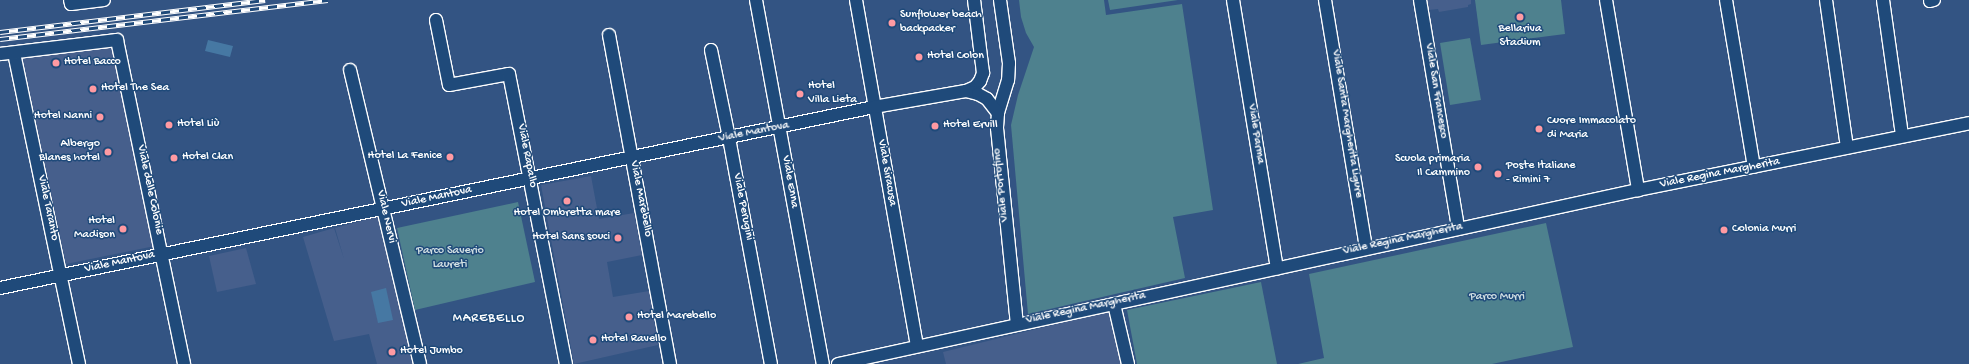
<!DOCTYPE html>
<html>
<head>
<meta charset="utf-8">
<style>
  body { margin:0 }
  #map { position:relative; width:1969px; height:364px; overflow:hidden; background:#335483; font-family:"Gochi Hand",sans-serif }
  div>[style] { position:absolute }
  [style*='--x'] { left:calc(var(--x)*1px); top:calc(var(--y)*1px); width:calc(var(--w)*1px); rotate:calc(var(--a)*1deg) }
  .built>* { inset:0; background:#465f8c }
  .green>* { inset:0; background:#4e818e }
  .water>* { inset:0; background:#4678a3 }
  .roads { filter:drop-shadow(1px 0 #fff) drop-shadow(-1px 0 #fff) drop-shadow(0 1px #fff) drop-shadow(0 -1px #fff) }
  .minor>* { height:12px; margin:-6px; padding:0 6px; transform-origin:6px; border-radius:6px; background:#1f4a7a }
  .rail>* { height:4.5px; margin-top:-2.25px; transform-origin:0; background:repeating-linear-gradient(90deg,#1f4a7a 0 9px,#fff 0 18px); box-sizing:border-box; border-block:1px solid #fff }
  .dots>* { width:11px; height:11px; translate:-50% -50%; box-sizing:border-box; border:2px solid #1f4a7a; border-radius:50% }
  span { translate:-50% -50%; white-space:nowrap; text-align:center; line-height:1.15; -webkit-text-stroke:3px #1f4a7a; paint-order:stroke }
  .poi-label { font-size:12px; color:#fff }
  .left { translate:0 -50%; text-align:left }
  .right { translate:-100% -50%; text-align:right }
  .street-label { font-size:12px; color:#fff }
  .park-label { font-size:12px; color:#d3e0e3 }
  .neighbourhood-label { font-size:13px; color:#fff; letter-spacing:1px }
</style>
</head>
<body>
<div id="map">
  <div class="built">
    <div style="clip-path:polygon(1427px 0,1471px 0,1471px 4px,1468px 5px,1468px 7px,1439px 12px,1438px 9px,1429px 10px)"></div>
    <div style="clip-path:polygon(111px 45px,155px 246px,66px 264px,22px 55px)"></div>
    <div style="clip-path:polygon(591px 176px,599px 219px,634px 213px,642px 255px,607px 262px,613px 297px,649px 291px,658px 345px,574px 364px,541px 185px)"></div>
    <div style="clip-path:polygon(379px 216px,391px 270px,357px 278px,391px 270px,413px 364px,377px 364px,369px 334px,334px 341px,303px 237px,334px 228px,344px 259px,335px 228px)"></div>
    <div style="clip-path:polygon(246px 248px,256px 284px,217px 292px,209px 256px)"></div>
    <div style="clip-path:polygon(1110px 311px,1122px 364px,946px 364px,943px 352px)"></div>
  </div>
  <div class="green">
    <div style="clip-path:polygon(1019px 0,1104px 0,1106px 15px,1182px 4px,1213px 210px,1173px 217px,1185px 278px,1028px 314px,1011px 125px,1018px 95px,1034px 47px,1026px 33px,1021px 17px)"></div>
    <div style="clip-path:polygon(1108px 0,1178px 0,1110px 10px)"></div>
    <div style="clip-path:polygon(1475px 0,1561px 0,1565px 34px,1481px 45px)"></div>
    <div style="clip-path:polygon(1470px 38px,1481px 100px,1450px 105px,1440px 43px)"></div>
    <div style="clip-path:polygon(518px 202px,535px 282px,415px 310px,397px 228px)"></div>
    <div style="clip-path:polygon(1546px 223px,1573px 347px,1492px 364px,1298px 364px,1324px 358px,1309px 274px)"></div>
    <div style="clip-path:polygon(1261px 282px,1277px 364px,1137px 364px,1127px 310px)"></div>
  </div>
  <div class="water">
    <div style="clip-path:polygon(208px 40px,233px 46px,230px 57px,205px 51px)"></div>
    <div style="clip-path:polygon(386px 288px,393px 320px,378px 323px,371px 292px)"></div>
  </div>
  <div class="roads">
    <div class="minor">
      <div style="--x:70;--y:0;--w:4;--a:76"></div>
      <div style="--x:71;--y:4;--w:33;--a:-7"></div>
      <div style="--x:756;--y:0;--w:370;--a:79.6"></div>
      <div style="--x:856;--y:0;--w:351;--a:80"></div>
      <div style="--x:1000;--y:0;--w:64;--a:81.9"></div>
      <div style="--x:1009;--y:63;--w:17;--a:93"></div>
      <div style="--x:1008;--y:80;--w:34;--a:107"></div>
      <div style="--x:998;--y:113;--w:15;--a:94"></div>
      <div style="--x:997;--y:128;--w:197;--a:84.2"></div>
      <div style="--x:1233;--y:0;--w:272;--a:80.7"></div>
      <div style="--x:1325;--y:0;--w:251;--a:80.6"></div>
      <div style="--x:1420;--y:0;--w:231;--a:80.5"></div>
      <div style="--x:1606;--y:0;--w:193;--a:80.4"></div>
      <div style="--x:1726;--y:0;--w:169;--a:80.5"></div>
      <div style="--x:1826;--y:0;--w:149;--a:81.9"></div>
      <div style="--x:1883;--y:0;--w:137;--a:82"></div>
      <div style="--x:1930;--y:1;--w:4;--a:-14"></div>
      <div style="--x:436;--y:20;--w:66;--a:78.7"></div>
      <div style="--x:449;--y:85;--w:61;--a:-10.4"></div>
      <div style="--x:509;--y:74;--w:296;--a:78.9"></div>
      <div style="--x:609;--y:35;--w:335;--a:79.5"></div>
      <div style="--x:711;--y:50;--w:90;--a:78.4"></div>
      <div style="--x:729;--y:138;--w:230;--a:79.5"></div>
      <div style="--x:14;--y:53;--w:318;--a:78.2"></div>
      <div style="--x:0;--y:54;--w:118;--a:-6.8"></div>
      <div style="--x:117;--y:40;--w:331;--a:78.3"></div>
      <div style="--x:350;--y:70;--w:302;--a:76.6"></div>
      <div style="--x:966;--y:91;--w:10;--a:-24"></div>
      <div style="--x:975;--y:87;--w:8;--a:-50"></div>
      <div style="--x:980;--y:81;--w:9;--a:-69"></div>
      <div style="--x:983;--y:73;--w:74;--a:-97"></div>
      <div style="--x:0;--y:288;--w:893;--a:-11.7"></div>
      <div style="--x:874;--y:107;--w:93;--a:-9.9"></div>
      <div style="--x:966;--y:91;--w:12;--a:14"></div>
      <div style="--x:978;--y:94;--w:10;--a:29"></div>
      <div style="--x:987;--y:99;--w:18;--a:52"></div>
      <div style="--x:1114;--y:304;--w:62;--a:76.9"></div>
      <div style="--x:838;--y:364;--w:819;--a:-12.27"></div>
      <div style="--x:1638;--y:190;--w:338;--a:-11.4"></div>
    </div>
  </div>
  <div class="rail">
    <div style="--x:0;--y:32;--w:267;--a:-6.9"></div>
    <div style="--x:0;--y:39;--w:330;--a:-6.8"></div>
  </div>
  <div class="dots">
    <div style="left:1520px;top:17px;background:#ff9aa2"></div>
    <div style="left:892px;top:23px;background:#ff9aa2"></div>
    <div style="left:919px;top:57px;background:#ff9aa2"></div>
    <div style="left:56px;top:63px;background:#ff9aa2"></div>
    <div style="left:93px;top:89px;background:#ff9aa2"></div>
    <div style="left:800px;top:94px;background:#ff9aa2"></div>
    <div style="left:100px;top:117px;background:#ff9aa2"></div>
    <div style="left:169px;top:125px;background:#ff9aa2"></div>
    <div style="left:935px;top:126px;background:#ff9aa2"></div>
    <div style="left:1539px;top:129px;background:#ff9aa2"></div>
    <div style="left:108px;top:152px;background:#ff9aa2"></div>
    <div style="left:450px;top:157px;background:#ff9aa2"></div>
    <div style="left:174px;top:158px;background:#ff9aa2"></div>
    <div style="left:1478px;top:167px;background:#ff9aa2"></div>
    <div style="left:1498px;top:174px;background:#ff9aa2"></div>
    <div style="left:567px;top:201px;background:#ff9aa2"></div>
    <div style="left:123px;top:229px;background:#ff9aa2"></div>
    <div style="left:1724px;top:230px;background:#ff9aa2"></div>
    <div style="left:618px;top:238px;background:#ff9aa2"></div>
    <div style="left:629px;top:317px;background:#ff9aa2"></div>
    <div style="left:593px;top:340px;background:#ff9aa2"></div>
    <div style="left:392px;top:352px;background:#ff9aa2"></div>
  </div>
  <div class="poi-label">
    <span class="left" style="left:900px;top:23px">Sunflower beach<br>backpacker</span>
    <span style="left:1520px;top:37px">Bellariva<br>Stadium</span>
    <span class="left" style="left:927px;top:57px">Hotel Colon</span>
    <span class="left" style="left:64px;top:63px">Hotel Bacco</span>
    <span class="left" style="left:808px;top:94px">Hotel<br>Villa Lieta</span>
    <span class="left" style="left:101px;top:89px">Hotel The Sea</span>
    <span class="right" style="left:92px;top:117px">Hotel Nanni</span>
    <span class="left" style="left:1547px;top:129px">Cuore Immacolato<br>di Maria</span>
    <span class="left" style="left:177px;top:125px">Hotel Liù</span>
    <span class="left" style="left:943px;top:126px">Hotel Ervill</span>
    <span class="right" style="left:100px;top:152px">Albergo<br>Blanes hotel</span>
    <span class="right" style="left:442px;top:157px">Hotel La Fenice</span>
    <span class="left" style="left:182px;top:158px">Hotel Clan</span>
    <span class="right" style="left:1470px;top:167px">Scuola primaria<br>Il Cammino</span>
    <span class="left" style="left:1506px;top:174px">Poste Italiane<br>- Rimini 7</span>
    <span style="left:567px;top:214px">Hotel Ombretta mare</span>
    <span class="right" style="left:115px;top:229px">Hotel<br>Madison</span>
    <span class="left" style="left:1732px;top:230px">Colonia Murri</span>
    <span class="right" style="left:610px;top:238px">Hotel Sans souci</span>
    <span class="left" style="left:637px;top:317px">Hotel Marebello</span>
    <span class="left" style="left:601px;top:340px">Hotel Ravello</span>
    <span class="left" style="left:400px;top:352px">Hotel Jumbo</span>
  </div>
  <div class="street-label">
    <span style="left:1435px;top:91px;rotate:81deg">Viale San Francesco</span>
    <span style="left:1346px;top:124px;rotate:81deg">Viale Santa Margherita Ligure</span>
    <span style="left:754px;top:133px;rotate:-11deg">Viale Mantova</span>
    <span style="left:1255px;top:134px;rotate:81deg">Viale Parma</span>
    <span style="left:526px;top:156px;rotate:79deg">Viale Rapallo</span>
    <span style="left:886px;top:173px;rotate:80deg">Viale Siracusa</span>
    <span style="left:1720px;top:174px;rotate:-11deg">Viale Regina Margherita</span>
    <span style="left:789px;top:182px;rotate:80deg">Viale Enna</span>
    <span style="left:1002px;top:185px;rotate:-96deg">Viale Portofino</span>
    <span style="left:149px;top:190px;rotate:78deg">Viale delle Colonie</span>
    <span style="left:437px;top:198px;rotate:-12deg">Viale Mantova</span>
    <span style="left:640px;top:199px;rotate:79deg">Viale Marebello</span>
    <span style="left:742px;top:207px;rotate:79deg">Viale Perugini</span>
    <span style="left:47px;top:208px;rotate:78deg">Viale Taranto</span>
    <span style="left:385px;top:217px;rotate:77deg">Viale Nervi</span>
    <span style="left:1403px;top:240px;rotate:-12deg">Viale Regina Margherita</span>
    <span style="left:120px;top:263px;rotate:-12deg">Viale Mantova</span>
    <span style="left:1086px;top:309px;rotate:-12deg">Viale Regina Margherita</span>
  </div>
  <div class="park-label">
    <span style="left:450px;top:259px">Parco Saverio<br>Laureti</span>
    <span style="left:1497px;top:298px">Parco Murri</span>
  </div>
  <div class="neighbourhood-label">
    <span style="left:489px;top:319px">MAREBELLO</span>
  </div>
</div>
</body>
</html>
